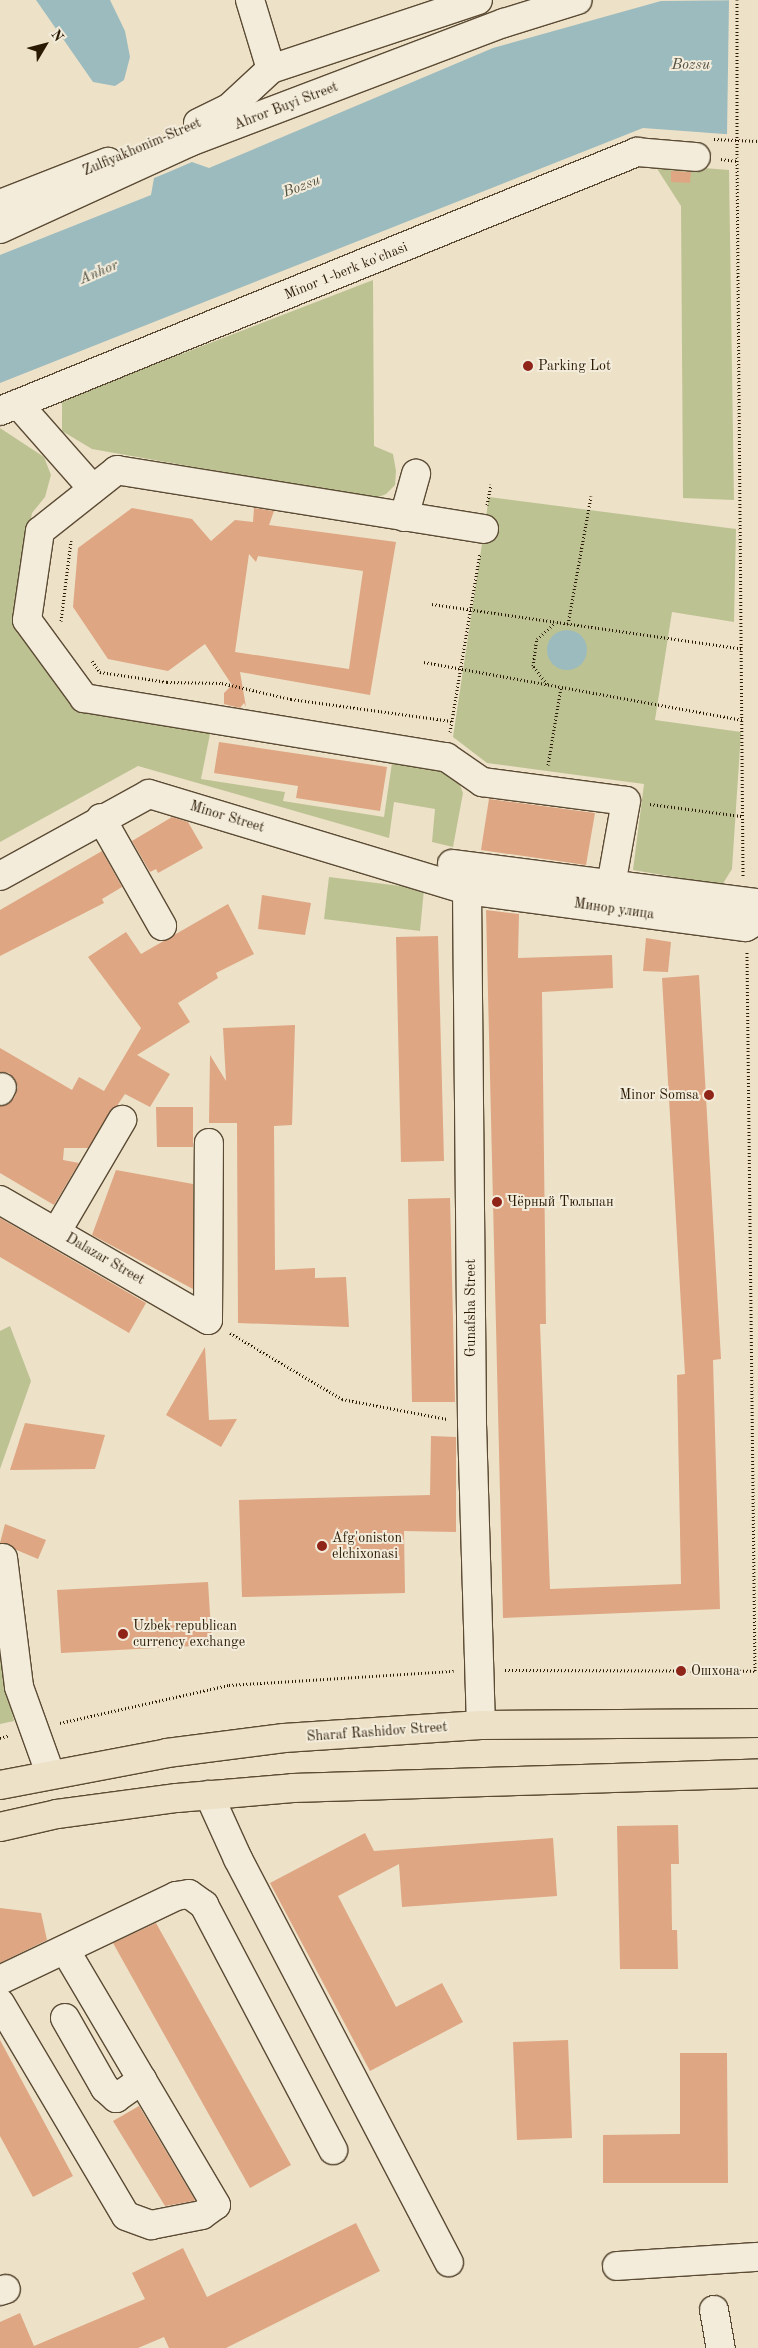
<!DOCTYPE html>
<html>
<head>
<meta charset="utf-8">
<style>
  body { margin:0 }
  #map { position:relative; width:758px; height:2348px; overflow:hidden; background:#ede1c8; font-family:"Old Standard TT",serif }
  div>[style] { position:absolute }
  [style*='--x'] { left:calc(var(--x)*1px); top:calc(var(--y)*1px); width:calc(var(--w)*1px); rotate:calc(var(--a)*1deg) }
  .green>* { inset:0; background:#bdc293 }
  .water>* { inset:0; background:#9cbbbe }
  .round { border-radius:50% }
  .pier>* { inset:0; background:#ede1c8 }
  .building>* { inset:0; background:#dea682 }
  .path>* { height:3px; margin-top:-1.5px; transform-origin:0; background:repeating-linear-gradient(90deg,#2a1903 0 1px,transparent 0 3.5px) }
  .roads { filter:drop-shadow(1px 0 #5b4b34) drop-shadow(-1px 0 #5b4b34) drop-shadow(0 1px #5b4b34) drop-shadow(0 -1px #5b4b34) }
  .minor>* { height:28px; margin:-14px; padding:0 14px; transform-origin:14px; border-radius:14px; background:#f3ecdb }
  .major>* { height:28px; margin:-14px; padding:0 14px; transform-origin:14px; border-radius:14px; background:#ede1c8 }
  .path-bridge>* { height:3px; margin-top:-1.5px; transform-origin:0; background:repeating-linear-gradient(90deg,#2a1903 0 1px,transparent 0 3.5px) }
  .dots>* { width:14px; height:14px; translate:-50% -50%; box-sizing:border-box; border:2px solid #f3ecdb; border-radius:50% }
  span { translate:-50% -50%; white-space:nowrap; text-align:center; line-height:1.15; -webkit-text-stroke:4px #f3ecdb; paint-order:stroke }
  .street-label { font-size:14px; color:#2a1903 }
  .poi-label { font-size:14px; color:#2a1903 }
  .left { translate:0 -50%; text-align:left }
  .right { translate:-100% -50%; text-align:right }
  .water-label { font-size:15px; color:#525244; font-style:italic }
  .north { position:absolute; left:20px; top:20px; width:50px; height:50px; -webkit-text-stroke:4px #f3ecdb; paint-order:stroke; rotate:53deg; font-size:14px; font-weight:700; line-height:20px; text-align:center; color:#2a1903 }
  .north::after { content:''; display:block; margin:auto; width:18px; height:22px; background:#2a1903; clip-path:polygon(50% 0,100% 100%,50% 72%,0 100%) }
</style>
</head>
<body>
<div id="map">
  <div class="green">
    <div style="clip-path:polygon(654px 164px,729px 170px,734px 500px,683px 498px,681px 206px)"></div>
    <div style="clip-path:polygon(373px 280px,374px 446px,393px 454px,396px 471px,395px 485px,386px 494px,374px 499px,92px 449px,62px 431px,62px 400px)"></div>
    <div style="clip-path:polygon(0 428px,44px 457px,51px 475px,45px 497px,32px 513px,13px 619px,80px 708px,211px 729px,201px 779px,285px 792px,283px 801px,384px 817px,393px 756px,438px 763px,458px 780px,463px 793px,453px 847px,432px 842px,435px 809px,394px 802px,389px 838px,138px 766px,0 842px)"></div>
    <div style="clip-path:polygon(489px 497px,736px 529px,734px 622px,672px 612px,655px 720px,741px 732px,732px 869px,722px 885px,633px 870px,644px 784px,487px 763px,453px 737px)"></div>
    <div style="clip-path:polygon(329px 877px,424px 889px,420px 931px,324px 919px)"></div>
    <div style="clip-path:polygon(10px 1326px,31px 1381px,0 1469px,0 1331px)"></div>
    <div style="clip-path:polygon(0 1657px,14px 1721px,0 1724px)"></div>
  </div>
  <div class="water">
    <div style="clip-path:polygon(36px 0,110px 0,125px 31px,130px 57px,124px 80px,115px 86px,93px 82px)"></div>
    <div style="clip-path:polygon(758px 0,738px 135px,643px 128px,0 383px,0 255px,151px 195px,154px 178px,164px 174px,192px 162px,209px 168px,493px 48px,661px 1px)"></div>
    <div class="round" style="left:547px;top:630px;width:40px;height:40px"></div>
  </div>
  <div class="pier">
    <div style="clip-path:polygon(729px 0,758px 0,758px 138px,727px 136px)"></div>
  </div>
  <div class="building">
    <div style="clip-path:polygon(671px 171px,691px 172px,690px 183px,671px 182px)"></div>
    <div style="clip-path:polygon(evenodd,132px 508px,192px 519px,211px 541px,235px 520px,253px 522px,254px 508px,274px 511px,269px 525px,396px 542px,370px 695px,240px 672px,246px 707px,244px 703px,240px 708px,224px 704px,224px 693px,232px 685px,205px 644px,168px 671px,108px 659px,73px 607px,78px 548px,132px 508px,249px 554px,256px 562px,258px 556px,363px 571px,349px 669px,235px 652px,249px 554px)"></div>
    <div style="clip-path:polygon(219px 742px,387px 767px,380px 811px,296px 798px,298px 786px,214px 773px)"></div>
    <div style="clip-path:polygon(489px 799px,595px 813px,586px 865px,481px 850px)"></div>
    <div style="clip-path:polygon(172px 817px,188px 822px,203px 848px,158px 873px,156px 869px,150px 872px,132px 841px)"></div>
    <div style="clip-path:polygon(102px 851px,122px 887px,102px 899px,104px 903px,0 956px,0 910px)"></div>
    <div style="clip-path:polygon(262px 895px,311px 903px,305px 935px,258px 929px)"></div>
    <div style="clip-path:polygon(228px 904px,254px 954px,216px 973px,218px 978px,178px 1003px,190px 1022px,137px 1055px,170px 1074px,150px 1107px,125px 1094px,88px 1148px,64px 1148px,63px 1160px,79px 1163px,54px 1205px,0 1173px,0 1106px,14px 1098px,18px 1087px,9px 1073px,0 1072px,0 1048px,72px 1090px,79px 1077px,104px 1091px,141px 1028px,88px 957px,126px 932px,141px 954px)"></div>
    <div style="clip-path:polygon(486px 910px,519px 914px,518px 958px,612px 955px,613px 988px,542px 992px,546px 1324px,540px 1324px,550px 1589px,681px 1584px,677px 1375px,685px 1374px,662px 978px,699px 975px,721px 1359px,713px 1360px,720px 1609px,503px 1618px)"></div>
    <div style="clip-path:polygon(438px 936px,444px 1161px,401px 1162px,396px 937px)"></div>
    <div style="clip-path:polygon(646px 938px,671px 942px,668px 972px,643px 971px)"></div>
    <div style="clip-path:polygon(295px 1025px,292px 1125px,274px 1126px,275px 1270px,315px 1268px,315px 1278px,346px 1277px,349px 1327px,238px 1323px,237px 1123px,209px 1123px,210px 1055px,226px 1081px,223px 1028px)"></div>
    <div style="clip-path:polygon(156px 1107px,193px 1107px,193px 1147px,157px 1147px)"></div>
    <div style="clip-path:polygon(116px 1170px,193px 1184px,193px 1289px,92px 1235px)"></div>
    <div style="clip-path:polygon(450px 1198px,455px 1402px,412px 1402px,408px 1199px)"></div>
    <div style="clip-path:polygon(0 1218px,146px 1303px,129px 1333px,0 1257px)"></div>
    <div style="clip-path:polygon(205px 1347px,209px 1420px,237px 1419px,221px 1447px,166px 1415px)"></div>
    <div style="clip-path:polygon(25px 1423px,105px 1435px,95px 1469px,10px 1470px)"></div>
    <div style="clip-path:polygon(431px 1436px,456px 1437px,456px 1532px,404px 1531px,405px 1593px,242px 1597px,239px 1500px,430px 1495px)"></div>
    <div style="clip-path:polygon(5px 1524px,46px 1540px,38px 1559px,0 1543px)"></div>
    <div style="clip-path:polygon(208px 1582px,212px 1645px,61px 1653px,57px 1590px)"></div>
    <div style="clip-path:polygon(678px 1825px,679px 1864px,671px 1864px,672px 1930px,677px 1930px,678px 1969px,620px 1969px,617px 1826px)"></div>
    <div style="clip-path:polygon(365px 1833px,374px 1851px,553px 1838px,557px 1896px,402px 1907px,399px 1864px,338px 1896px,396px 2007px,442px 1983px,463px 2022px,370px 2071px,270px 1883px)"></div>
    <div style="clip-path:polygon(0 1908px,41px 1913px,47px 1940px,0 1963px)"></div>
    <div style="clip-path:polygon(156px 1923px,291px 2165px,250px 2188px,113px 1943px)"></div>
    <div style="clip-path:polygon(0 2040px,73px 2176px,33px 2197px,0 2136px)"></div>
    <div style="clip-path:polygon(568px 2040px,572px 2138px,517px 2140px,513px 2042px)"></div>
    <div style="clip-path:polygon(680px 2053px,727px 2053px,728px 2183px,603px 2183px,603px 2135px,680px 2134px)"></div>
    <div style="clip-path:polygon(139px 2106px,195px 2200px,194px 2201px,165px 2206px,113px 2121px)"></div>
    <div style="clip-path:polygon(356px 2223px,380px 2271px,226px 2348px,169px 2348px,164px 2337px,138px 2348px,0 2348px,0 2322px,20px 2313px,34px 2346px,145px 2299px,132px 2273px,183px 2248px,207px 2297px)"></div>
  </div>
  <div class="path">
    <div style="--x:714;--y:139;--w:44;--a:2.6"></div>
    <div style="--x:737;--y:157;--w:719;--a:89.52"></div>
    <div style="--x:721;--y:159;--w:16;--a:7"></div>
    <div style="--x:487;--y:505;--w:21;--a:-79"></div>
    <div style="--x:432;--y:604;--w:314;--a:8.2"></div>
    <div style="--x:61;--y:621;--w:81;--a:-82.9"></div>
    <div style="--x:568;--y:624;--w:130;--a:-79.8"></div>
    <div style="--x:92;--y:661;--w:14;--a:54"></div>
    <div style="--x:100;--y:672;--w:14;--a:8"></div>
    <div style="--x:114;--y:674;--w:54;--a:8.6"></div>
    <div style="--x:167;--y:682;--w:55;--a:1"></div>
    <div style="--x:222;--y:683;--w:71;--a:13.1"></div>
    <div style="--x:291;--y:699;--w:162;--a:7.8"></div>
    <div style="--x:424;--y:662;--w:324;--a:10.3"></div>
    <div style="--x:547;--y:684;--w:23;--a:-128"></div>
    <div style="--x:533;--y:666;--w:27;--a:-82"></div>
    <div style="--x:537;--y:639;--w:25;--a:-42"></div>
    <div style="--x:450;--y:732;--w:181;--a:-80.5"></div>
    <div style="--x:548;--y:765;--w:79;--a:-80.5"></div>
    <div style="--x:650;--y:804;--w:92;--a:7.5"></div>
    <div style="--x:230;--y:1333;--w:130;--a:30.5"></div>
    <div style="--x:342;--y:1399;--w:107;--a:10.8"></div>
    <div style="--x:505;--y:1670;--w:250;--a:0.2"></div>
    <div style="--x:755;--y:1671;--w:719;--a:-90.64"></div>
    <div style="--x:60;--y:1723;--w:173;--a:-12.7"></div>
    <div style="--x:229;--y:1685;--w:225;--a:-3.6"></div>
    <div style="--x:0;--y:1738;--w:10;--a:-17"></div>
  </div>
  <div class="roads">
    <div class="minor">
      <div style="--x:250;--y:0;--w:72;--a:73.1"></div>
      <div style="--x:198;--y:123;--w:34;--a:-26"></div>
      <div style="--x:229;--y:108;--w:57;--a:-42.9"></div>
      <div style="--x:271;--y:69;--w:218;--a:-18.4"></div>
      <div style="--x:0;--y:204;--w:116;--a:-21.3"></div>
      <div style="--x:0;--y:229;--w:209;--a:-24.6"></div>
      <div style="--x:190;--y:142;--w:336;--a:-20.8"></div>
      <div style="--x:504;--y:23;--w:77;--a:-17.3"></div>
      <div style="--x:18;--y:404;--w:113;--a:48.6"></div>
      <div style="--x:0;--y:411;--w:688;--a:-22.13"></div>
      <div style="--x:637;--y:152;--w:59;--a:4.8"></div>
      <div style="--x:404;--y:517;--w:45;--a:-74.4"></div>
      <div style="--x:484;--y:529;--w:372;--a:-170.9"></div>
      <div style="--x:117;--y:470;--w:98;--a:141.6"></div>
      <div style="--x:40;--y:531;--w:90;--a:98.3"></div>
      <div style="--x:27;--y:620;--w:97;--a:53.8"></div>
      <div style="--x:84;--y:698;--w:367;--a:9.3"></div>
      <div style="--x:446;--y:757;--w:44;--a:34.8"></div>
      <div style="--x:482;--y:782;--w:145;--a:7.5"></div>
      <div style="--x:626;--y:801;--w:85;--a:100.1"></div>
      <div style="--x:101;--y:818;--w:124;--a:60.5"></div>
      <div style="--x:452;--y:864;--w:308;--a:7.3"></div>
      <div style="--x:0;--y:876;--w:170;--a:-28.8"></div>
      <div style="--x:149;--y:794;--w:332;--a:16.8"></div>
      <div style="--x:467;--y:890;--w:281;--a:7.6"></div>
      <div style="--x:746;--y:927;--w:14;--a:-30"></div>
      <div style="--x:467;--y:890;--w:534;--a:89.46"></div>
      <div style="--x:472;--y:1424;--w:301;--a:88.3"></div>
      <div style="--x:0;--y:1091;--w:4;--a:-63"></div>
      <div style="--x:0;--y:1200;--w:240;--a:30"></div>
      <div style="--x:57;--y:1231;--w:129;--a:-59.6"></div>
      <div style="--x:208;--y:1320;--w:177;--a:-89.7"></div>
      <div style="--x:3;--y:1558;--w:130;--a:82.9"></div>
      <div style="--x:19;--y:1687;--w:91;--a:70.2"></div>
      <div style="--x:209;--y:1795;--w:70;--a:65.6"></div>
      <div style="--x:238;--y:1859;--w:455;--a:62.4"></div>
      <div style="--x:0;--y:1980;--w:195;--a:-25.5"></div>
      <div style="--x:176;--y:1896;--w:13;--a:-9"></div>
      <div style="--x:189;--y:1894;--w:19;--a:36"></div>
      <div style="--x:204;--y:1905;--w:277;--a:62.2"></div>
      <div style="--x:0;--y:2003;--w:247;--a:59.4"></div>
      <div style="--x:126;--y:2216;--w:27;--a:20"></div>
      <div style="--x:151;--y:2225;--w:52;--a:-11.1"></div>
      <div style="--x:202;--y:2215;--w:17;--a:-36"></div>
      <div style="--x:216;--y:2205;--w:296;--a:-120.6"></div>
      <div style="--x:65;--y:2018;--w:81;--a:60.3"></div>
      <div style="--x:105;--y:2088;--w:15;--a:42"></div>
      <div style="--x:116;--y:2098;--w:32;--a:-35"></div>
      <div style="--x:617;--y:2266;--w:141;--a:-3.7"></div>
      <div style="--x:0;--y:2291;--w:6;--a:-18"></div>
      <div style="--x:714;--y:2310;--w:39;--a:80"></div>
    </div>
    <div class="major">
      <div style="--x:0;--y:1785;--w:170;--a:-10.8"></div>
      <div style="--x:167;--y:1753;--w:118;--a:-7.3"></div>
      <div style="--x:284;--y:1738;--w:197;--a:-3.8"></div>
      <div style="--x:481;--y:1725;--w:277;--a:-0.4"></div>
      <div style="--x:0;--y:1827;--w:58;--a:-12.8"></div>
      <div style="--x:57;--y:1814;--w:121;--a:-7.6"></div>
      <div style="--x:177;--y:1798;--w:116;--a:-4.9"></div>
      <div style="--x:293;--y:1788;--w:465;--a:-1.8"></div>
    </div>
  </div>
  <div class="path-bridge">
    <div style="--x:737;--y:0;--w:157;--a:90"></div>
  </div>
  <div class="dots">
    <div style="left:528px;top:366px;background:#8f2418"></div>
    <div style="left:709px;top:1095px;background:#8f2418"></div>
    <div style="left:497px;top:1202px;background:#8f2418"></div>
    <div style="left:322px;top:1546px;background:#8f2418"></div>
    <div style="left:123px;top:1634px;background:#8f2418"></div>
    <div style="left:681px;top:1671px;background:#8f2418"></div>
  </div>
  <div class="street-label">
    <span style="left:286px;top:106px;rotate:-21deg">Ahror Buyi Street</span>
    <span style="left:142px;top:147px;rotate:-23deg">Zulfiyakhonim Street</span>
    <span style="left:346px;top:271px;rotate:-22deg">Minor 1-berk ko'chasi</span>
    <span style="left:227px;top:817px;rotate:17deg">Minor Street</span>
    <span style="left:614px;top:909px;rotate:8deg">Минор улица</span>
    <span style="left:105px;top:1259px;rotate:30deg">Dalazar Street</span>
    <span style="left:471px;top:1308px;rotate:-90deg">Gunafsha Street</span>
    <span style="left:377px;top:1732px;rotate:-4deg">Sharaf Rashidov Street</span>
  </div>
  <div class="poi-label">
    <span class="left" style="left:538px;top:366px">Parking Lot</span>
    <span class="right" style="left:699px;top:1095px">Minor Somsa</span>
    <span class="left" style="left:507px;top:1202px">Чёрный Тюльпан</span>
    <span class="left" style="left:332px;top:1546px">Afg'oniston<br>elchixonasi</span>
    <span class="left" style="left:133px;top:1634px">Uzbek republican<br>currency exchange</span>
    <span class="left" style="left:691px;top:1671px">Ошхона</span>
  </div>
  <div class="water-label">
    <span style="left:691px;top:66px">Bozsu</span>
    <span style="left:302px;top:187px;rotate:-21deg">Bozsu</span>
    <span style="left:99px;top:273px;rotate:-23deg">Anhor</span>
  </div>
  <div class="north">N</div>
</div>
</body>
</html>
